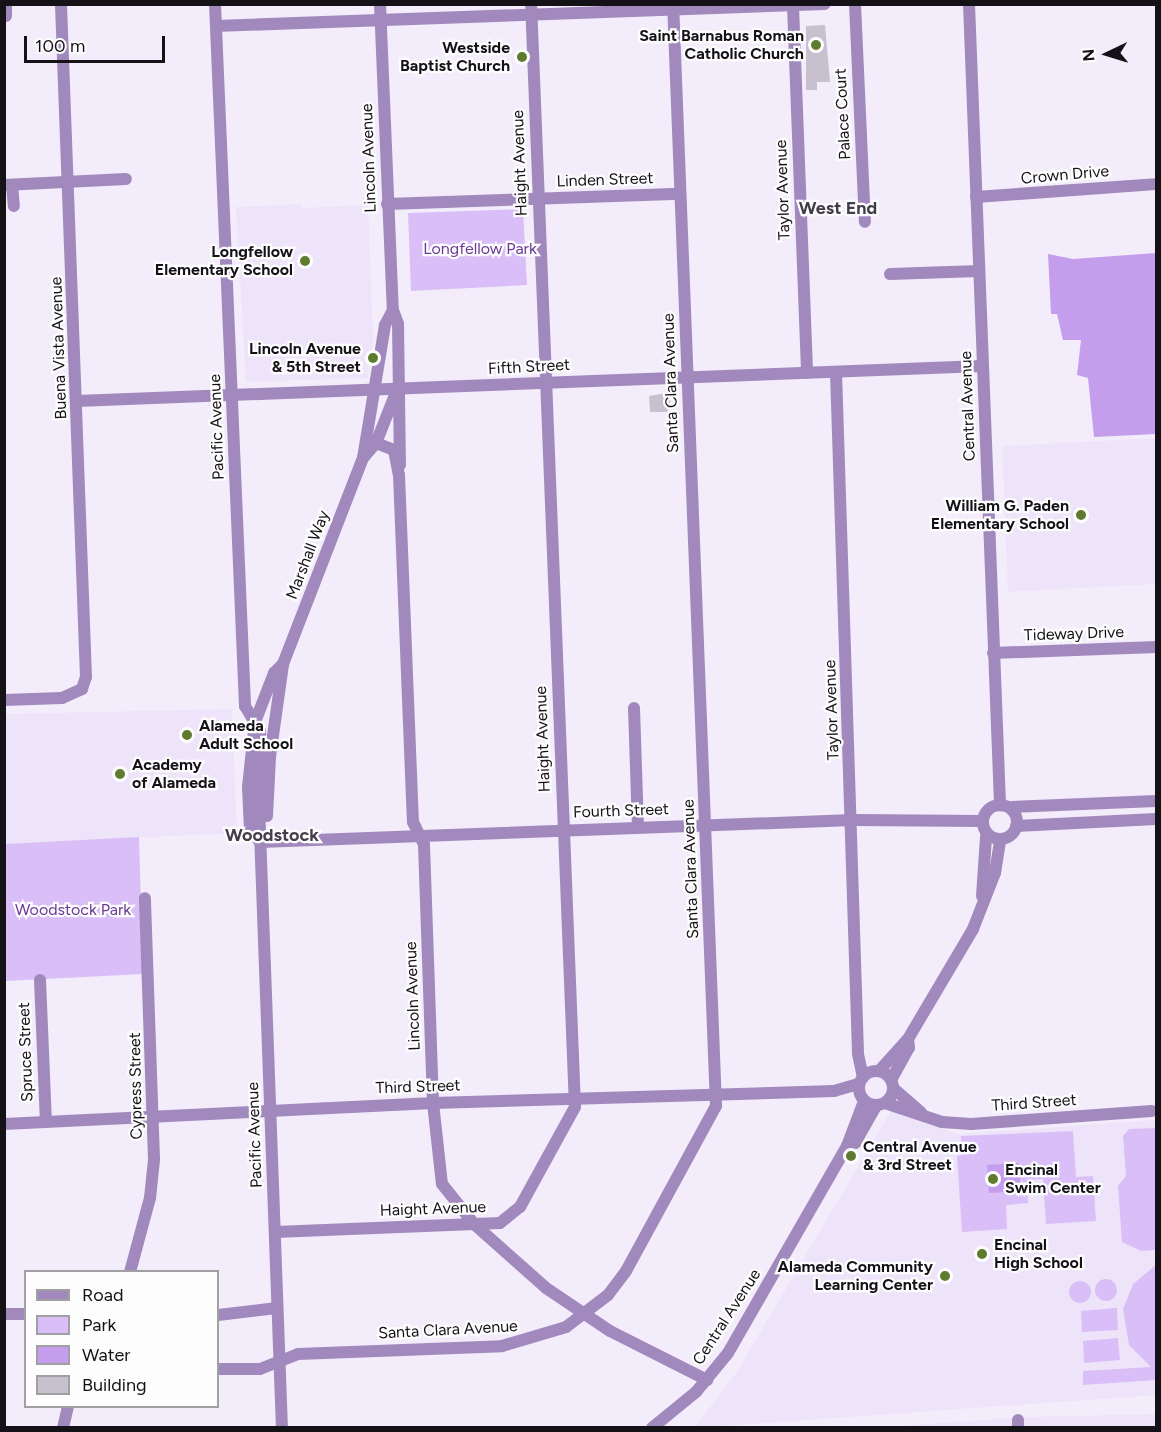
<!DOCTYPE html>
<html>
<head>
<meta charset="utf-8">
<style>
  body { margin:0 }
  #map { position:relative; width:1161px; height:1432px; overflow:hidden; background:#f3edfb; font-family:Figtree,sans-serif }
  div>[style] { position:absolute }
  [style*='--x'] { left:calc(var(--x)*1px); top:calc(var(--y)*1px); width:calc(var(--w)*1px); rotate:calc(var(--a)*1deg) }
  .built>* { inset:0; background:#eee4fa }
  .green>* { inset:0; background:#dabef7 }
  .round { border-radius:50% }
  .water>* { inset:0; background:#c59ded }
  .building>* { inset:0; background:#c7c0ce }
  .minor>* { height:12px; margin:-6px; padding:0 6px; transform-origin:6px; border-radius:6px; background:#a289bd }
  .minor>.ring { margin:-6px; padding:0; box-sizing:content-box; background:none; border:12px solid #a289bd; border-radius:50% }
  .dots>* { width:16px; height:16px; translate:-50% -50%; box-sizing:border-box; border:3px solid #fdfdfd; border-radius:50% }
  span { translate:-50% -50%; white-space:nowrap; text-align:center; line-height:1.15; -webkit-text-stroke:4.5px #fdfdfd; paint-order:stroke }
  .poi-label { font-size:16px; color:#151217; font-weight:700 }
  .right { translate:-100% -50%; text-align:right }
  .left { translate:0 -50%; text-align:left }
  .street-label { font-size:16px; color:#151217 }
  .park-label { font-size:16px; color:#6b3995 }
  .neighbourhood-label { font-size:18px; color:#423d48; font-weight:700 }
  .frame { position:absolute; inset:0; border:6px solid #151217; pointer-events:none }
  .legend { position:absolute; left:24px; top:1270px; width:195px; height:138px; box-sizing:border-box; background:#fdfdfd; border:2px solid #a09fa1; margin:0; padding:8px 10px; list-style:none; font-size:18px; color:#151217 }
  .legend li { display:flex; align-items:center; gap:12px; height:30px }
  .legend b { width:30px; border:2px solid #a09fa1 }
  .north { position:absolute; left:1077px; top:24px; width:60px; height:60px; -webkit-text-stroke:4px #fdfdfd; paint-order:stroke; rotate:266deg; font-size:16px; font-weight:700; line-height:24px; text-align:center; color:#151217 }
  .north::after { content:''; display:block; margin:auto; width:21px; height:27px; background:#151217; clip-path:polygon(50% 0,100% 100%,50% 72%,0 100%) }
  .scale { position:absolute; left:24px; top:36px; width:141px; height:27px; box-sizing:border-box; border:3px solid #151217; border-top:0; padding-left:8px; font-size:18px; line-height:21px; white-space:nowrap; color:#151217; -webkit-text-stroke:4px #fdfdfd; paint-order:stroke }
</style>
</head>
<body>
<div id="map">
  <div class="built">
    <div style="clip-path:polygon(301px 204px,302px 208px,368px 205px,373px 338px,368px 378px,246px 382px,236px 207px)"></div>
    <div style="clip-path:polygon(1156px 438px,1156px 584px,1008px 592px,1002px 446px)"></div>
    <div style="clip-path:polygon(232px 709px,237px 833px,5px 844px,5px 714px)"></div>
    <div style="clip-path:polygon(892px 1109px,958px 1134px,1156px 1120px,1156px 1395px,694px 1428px,736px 1373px)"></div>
    <div style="clip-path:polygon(1156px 1414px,1156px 1428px,872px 1428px,1026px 1417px)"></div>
  </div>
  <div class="green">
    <div style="clip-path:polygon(523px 209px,527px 285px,411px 291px,408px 213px)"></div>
    <div style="clip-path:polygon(139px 837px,143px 974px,5px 981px,5px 844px)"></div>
    <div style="clip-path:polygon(1156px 1128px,1156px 1250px,1141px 1251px,1122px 1242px,1118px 1186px,1126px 1176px,1123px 1136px,1129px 1129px)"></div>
    <div style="clip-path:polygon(1073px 1131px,1076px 1177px,1093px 1176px,1096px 1221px,1046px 1224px,1043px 1179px,1027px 1180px,1028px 1203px,1006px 1205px,1007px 1229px,962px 1232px,957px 1156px,962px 1155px,961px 1136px)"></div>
    <div style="clip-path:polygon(1156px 1265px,1156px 1380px,1083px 1385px,1083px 1371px,1151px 1367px,1129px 1345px,1123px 1309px,1133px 1284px)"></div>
    <div class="round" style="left:1095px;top:1279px;width:22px;height:22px"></div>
    <div class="round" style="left:1069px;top:1281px;width:22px;height:22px"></div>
    <div style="clip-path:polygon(1117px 1308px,1118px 1330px,1082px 1332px,1081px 1311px)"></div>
    <div style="clip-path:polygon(1118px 1338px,1120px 1360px,1084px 1363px,1083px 1341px)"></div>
  </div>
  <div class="water">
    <div style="clip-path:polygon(1156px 253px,1156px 434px,1094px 437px,1088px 378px,1077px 375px,1081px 340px,1063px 340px,1057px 314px,1051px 314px,1048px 254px,1073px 259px)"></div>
    <div style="clip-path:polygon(1019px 1163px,1021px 1191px,989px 1193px,987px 1165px)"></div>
  </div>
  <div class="building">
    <div style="clip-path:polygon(825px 25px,830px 82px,817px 82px,817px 90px,806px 90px,806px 26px)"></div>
    <div style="clip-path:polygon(673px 392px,667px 412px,650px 412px,649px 396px)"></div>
  </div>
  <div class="minor">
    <div style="--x:6;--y:4;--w:12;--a:90"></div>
    <div style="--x:215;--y:4;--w:703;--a:87.55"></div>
    <div style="--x:245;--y:706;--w:29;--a:59"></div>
    <div style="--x:260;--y:731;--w:12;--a:85"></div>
    <div style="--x:261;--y:743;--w:62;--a:91.8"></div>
    <div style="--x:259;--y:805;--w:623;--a:87.89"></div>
    <div style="--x:380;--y:4;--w:306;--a:87.6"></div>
    <div style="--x:393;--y:310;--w:15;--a:70"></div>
    <div style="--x:398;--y:324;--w:141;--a:89.2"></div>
    <div style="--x:855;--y:4;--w:218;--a:87.4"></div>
    <div style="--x:969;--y:4;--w:802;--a:87.78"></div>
    <div style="--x:793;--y:6;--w:367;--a:87.8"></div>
    <div style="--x:216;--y:26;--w:609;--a:-2.07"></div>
    <div style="--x:4;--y:185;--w:122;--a:-2.8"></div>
    <div style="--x:12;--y:185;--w:21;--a:85"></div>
    <div style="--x:976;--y:197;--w:180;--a:-4.1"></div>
    <div style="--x:387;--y:204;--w:293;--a:-2"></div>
    <div style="--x:890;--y:274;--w:89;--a:-1.9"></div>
    <div style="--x:836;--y:372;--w:682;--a:88.15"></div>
    <div style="--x:858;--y:1054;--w:24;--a:78"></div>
    <div style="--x:77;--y:401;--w:906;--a:-2.21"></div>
    <div style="--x:376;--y:443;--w:19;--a:21"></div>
    <div style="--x:394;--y:450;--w:25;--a:79"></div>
    <div style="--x:399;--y:475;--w:347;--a:87.7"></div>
    <div style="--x:413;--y:822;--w:25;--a:64"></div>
    <div style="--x:424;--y:845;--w:258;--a:88"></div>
    <div style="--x:433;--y:1103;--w:81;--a:83.7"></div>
    <div style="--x:442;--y:1184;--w:51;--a:51.3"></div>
    <div style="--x:474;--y:1224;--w:96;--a:41.6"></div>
    <div style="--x:546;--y:1288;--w:77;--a:33.9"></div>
    <div style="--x:610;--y:1331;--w:109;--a:26.8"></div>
    <div style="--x:363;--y:458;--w:135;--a:-80.6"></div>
    <div style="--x:385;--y:325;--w:17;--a:-62"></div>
    <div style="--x:993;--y:653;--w:163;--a:-2.1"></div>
    <div style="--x:4;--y:700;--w:58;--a:-2"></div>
    <div style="--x:62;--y:698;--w:22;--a:-24"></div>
    <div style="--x:82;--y:689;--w:13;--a:-72"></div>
    <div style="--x:86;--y:677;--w:673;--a:-92.13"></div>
    <div style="--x:634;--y:708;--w:119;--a:88.1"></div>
    <div class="ring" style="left:983px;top:805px;width:22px;height:22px"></div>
    <div style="--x:1012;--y:807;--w:144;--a:-2.4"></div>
    <div style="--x:267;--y:816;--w:59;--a:-87.1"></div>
    <div style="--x:270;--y:757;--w:94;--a:-82"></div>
    <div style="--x:1016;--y:826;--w:140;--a:-2.9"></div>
    <div style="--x:260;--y:842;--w:593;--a:-2.12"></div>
    <div style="--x:853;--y:820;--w:130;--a:0.4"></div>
    <div style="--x:260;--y:842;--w:16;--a:-130"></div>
    <div style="--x:250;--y:830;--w:43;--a:-92.7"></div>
    <div style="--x:248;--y:787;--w:65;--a:-83.9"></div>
    <div style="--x:255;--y:722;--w:53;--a:-68.8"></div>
    <div style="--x:274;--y:673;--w:13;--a:-45"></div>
    <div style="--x:283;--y:664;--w:221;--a:-68.8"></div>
    <div style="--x:363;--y:458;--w:20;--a:-49"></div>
    <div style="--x:376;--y:443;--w:57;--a:-68.4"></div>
    <div style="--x:982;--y:896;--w:59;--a:-86.1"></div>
    <div style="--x:40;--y:980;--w:142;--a:87.6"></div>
    <div class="ring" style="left:859px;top:1071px;width:22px;height:22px"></div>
    <div style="--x:879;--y:1071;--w:43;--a:-47.8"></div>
    <div style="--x:908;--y:1039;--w:128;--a:-59.4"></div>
    <div style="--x:973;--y:929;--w:60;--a:-68.6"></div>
    <div style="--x:995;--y:873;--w:33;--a:-81"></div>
    <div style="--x:891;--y:1080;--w:37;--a:-61"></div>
    <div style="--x:909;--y:1048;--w:9;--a:-96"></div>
    <div style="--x:893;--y:1088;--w:37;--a:41"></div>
    <div style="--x:885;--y:1103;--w:60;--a:18.4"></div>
    <div style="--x:942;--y:1122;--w:29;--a:4"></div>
    <div style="--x:971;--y:1124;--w:181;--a:-4.1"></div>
    <div style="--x:4;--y:1124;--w:430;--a:-2.8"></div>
    <div style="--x:433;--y:1103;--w:401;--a:-1.7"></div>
    <div style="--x:834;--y:1091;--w:26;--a:-16"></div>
    <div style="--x:847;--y:1146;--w:9;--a:-21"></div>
    <div style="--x:855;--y:1143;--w:43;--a:-60.4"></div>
    <div style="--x:275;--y:1232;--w:225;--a:-2.3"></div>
    <div style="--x:500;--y:1223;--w:26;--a:-39"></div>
    <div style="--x:520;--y:1207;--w:114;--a:-61.2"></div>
    <div style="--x:575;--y:1107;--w:1104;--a:-92.28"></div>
    <div style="--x:130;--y:1272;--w:77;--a:-74.9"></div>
    <div style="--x:150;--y:1198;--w:39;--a:-84"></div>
    <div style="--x:154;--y:1159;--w:261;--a:-92"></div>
    <div style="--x:4;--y:1314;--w:22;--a:0"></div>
    <div style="--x:218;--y:1315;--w:59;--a:-6.8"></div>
    <div style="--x:218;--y:1369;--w:42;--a:0"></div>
    <div style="--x:260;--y:1369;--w:41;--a:-21.5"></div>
    <div style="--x:298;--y:1354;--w:204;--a:-2.2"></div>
    <div style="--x:502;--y:1346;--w:67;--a:-16.5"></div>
    <div style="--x:566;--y:1327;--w:53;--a:-37.3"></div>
    <div style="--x:608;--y:1295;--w:30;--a:-53"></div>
    <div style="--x:626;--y:1271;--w:188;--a:-61.4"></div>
    <div style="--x:716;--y:1106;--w:1103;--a:-92.23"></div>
    <div style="--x:63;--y:1428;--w:23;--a:-77"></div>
    <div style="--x:652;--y:1428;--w:57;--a:-39.3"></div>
    <div style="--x:696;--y:1392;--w:50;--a:-50.6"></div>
    <div style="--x:728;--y:1353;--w:239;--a:-60.1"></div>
    <div style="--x:847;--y:1146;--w:48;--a:-69.3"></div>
    <div style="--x:1018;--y:1428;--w:8;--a:-90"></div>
  </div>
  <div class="dots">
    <div style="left:816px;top:45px;background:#5f7b2f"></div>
    <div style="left:522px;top:57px;background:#5f7b2f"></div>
    <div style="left:305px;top:261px;background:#5f7b2f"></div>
    <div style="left:373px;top:358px;background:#5f7b2f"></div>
    <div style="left:1081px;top:515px;background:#5f7b2f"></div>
    <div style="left:187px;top:735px;background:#5f7b2f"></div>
    <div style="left:120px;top:774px;background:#5f7b2f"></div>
    <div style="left:851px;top:1156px;background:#5f7b2f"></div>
    <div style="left:993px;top:1179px;background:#5f7b2f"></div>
    <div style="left:982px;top:1254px;background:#5f7b2f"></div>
    <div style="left:945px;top:1276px;background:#5f7b2f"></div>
  </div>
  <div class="poi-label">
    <span class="right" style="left:804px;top:45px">Saint Barnabus Roman<br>Catholic Church</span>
    <span class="right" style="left:510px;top:57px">Westside<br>Baptist Church</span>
    <span class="right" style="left:293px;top:261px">Longfellow<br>Elementary School</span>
    <span class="right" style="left:361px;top:358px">Lincoln Avenue<br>&amp; 5th Street</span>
    <span class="right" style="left:1069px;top:515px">William G. Paden<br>Elementary School</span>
    <span class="left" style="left:199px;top:735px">Alameda<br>Adult School</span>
    <span class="left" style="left:132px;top:774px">Academy<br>of Alameda</span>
    <span class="left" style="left:863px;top:1156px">Central Avenue<br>&amp; 3rd Street</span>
    <span class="left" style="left:1005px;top:1179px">Encinal<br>Swim Center</span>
    <span class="left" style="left:994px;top:1254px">Encinal<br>High School</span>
    <span class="right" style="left:933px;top:1276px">Alameda Community<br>Learning Center</span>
  </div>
  <div class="street-label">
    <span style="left:843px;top:114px;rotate:-93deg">Palace Court</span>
    <span style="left:369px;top:158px;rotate:-92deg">Lincoln Avenue</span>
    <span style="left:520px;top:163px;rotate:-92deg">Haight Avenue</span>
    <span style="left:1065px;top:175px;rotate:-5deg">Crown Drive</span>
    <span style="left:605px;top:180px;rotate:-2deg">Linden Street</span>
    <span style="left:783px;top:190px;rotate:-92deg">Taylor Avenue</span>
    <span style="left:59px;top:348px;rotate:-92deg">Buena Vista Avenue</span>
    <span style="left:529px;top:367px;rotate:-3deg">Fifth Street</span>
    <span style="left:671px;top:383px;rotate:-92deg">Santa Clara Avenue</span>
    <span style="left:968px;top:406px;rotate:-92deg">Central Avenue</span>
    <span style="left:217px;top:427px;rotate:-92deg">Pacific Avenue</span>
    <span style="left:308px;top:555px;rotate:-69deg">Marshall Way</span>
    <span style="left:1074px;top:634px;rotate:-2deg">Tideway Drive</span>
    <span style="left:832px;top:710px;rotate:-92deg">Taylor Avenue</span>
    <span style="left:543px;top:739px;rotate:-92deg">Haight Avenue</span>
    <span style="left:621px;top:811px;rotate:-2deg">Fourth Street</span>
    <span style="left:691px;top:869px;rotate:-92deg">Santa Clara Avenue</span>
    <span style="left:413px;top:996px;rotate:-92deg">Lincoln Avenue</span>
    <span style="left:26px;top:1052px;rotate:-92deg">Spruce Street</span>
    <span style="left:136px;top:1086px;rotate:-91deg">Cypress Street</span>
    <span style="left:418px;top:1087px;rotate:-2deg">Third Street</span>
    <span style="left:1034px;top:1103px;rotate:-4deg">Third Street</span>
    <span style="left:255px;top:1135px;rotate:-92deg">Pacific Avenue</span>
    <span style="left:433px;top:1209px;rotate:-2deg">Haight Avenue</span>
    <span style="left:727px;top:1317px;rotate:-57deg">Central Avenue</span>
    <span style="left:448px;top:1330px;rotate:-3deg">Santa Clara Avenue</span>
  </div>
  <div class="park-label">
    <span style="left:480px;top:249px">Longfellow Park</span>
    <span style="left:73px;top:910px">Woodstock Park</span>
  </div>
  <div class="neighbourhood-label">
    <span style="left:838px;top:208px">West End</span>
    <span style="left:272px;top:835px">Woodstock</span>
  </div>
  <div class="frame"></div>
  <ul class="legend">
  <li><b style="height:8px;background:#a289bd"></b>Road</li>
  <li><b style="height:16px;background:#dabef7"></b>Park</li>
  <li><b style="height:16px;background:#c59ded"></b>Water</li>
  <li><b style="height:16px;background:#c7c0ce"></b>Building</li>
  </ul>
  <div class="north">N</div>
  <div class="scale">100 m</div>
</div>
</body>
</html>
